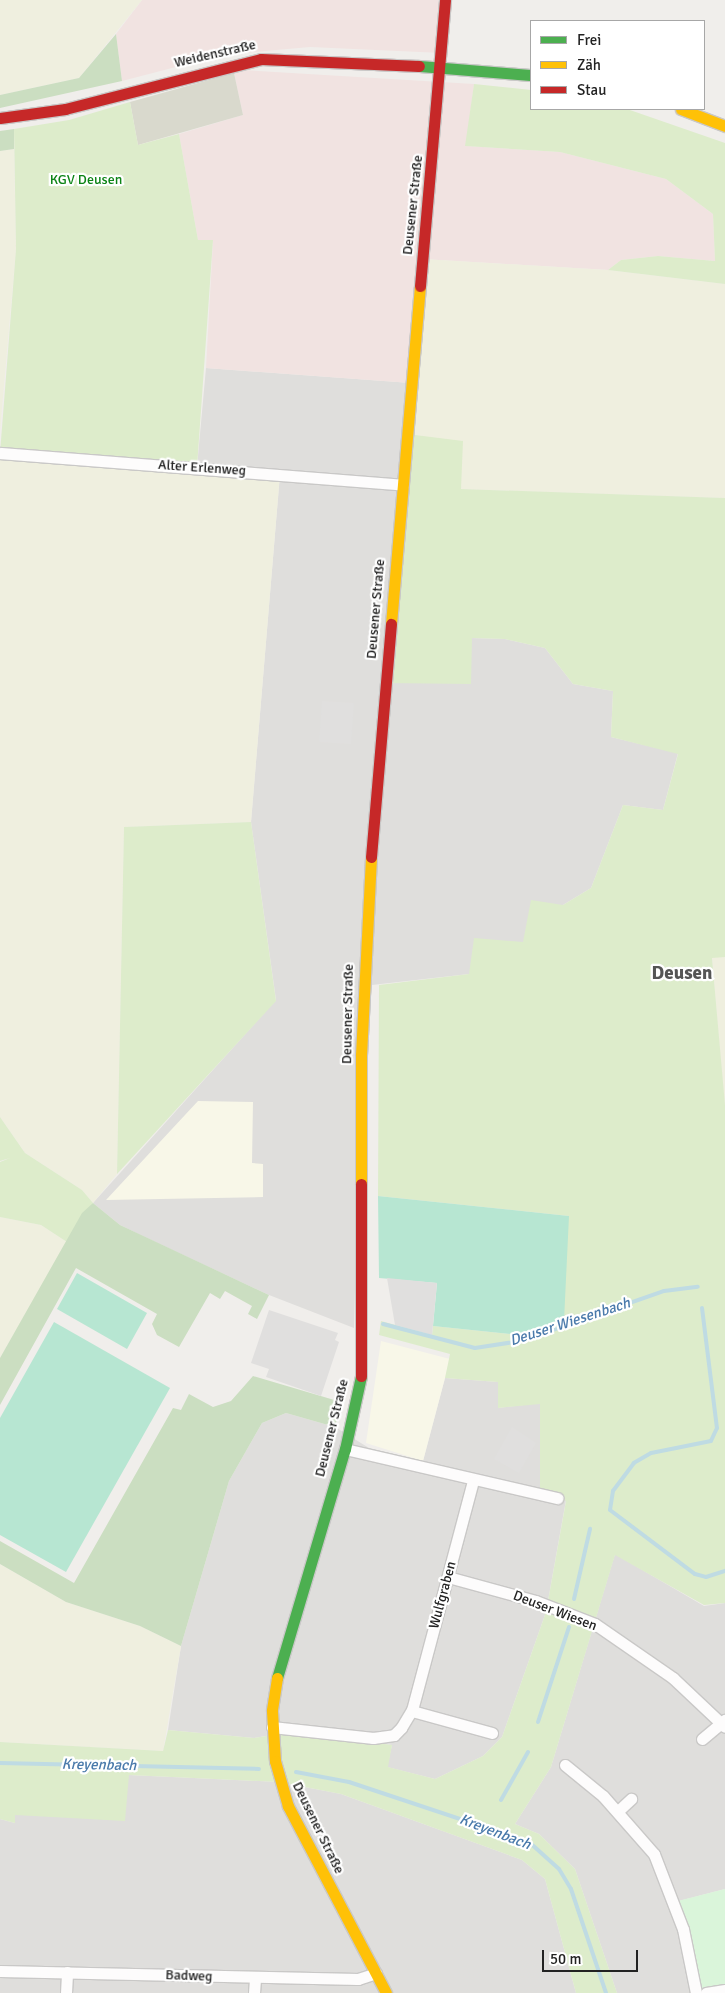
<!DOCTYPE html>
<html>
<head>
<meta charset="utf-8">
<style>
  body { margin:0 }
  #map { position:relative; width:725px; height:1993px; overflow:hidden; background:#f0eeeb; font-family:Signika,sans-serif }
  div>[style] { position:absolute }
  [style*='--x'] { left:calc(var(--x)*1px); top:calc(var(--y)*1px); width:calc(var(--w)*1px); rotate:calc(var(--a)*1deg) }
  .residential>* { inset:0; background:#dfdedc }
  .commercial>* { inset:0; background:#f1e3e1 }
  .education>* { inset:0; background:#f8f7e8 }
  .construction>* { inset:0; background:#d9d9cd }
  .farmland>* { inset:0; background:#efefdf }
  .grass>* { inset:0; background:#ddeccb }
  .forest>* { inset:0; background:#cbdec1 }
  .park>* { inset:0; background:#daf5da }
  .pitch>* { inset:0; background:#b7e6d2 }
  .parking>* { inset:0; background:#e0dfde }
  .stream>* { height:4px; margin:-2px; padding:0 2px; transform-origin:2px; border-radius:2px; background:#bfdbe3 }
  .roads { filter:drop-shadow(1px 0 #c9c8c7) drop-shadow(-1px 0 #c9c8c7) drop-shadow(0 1px #c9c8c7) drop-shadow(0 -1px #c9c8c7) }
  .street>* { height:11px; margin:-5.5px; padding:0 5.5px; transform-origin:5.5px; border-radius:5.5px; background:#fdfcfc }
  .fast>* { height:11px; margin:-5.5px; padding:0 5.5px; transform-origin:5.5px; border-radius:5.5px; background:#4caf50 }
  .slow>* { height:11px; margin:-5.5px; padding:0 5.5px; transform-origin:5.5px; border-radius:5.5px; background:#ffc107 }
  .jam>* { height:11px; margin:-5.5px; padding:0 5.5px; transform-origin:5.5px; border-radius:5.5px; background:#c62828 }
  span { translate:-50% -50%; white-space:nowrap; text-align:center; line-height:1.15; -webkit-text-stroke:4.5px #fff; paint-order:stroke }
  .street-label { font-size:14px; color:#222 }
  .park-label { font-size:14px; color:#0c8416 }
  .water-label { font-size:15px; color:#4a7aab; font-style:italic }
  .district-label { font-size:19px; color:#555; font-weight:700 }
  .legend { position:absolute; left:530px; top:20px; width:175px; height:90px; box-sizing:border-box; background:#fff; border:1px solid #a7a7a7; margin:0; padding:6px 9px; list-style:none; font-size:15px; color:#222 }
  .legend li { display:flex; align-items:center; gap:10px; height:25px }
  .legend b { width:25px; border:1px solid #a7a7a7 }
  .scale { position:absolute; left:542px; top:1950px; width:96px; height:22px; box-sizing:border-box; border:2px solid #222; border-top:0; padding-left:6px; font-size:15px; line-height:18px; white-space:nowrap; color:#222; -webkit-text-stroke:4px #fff; paint-order:stroke }
</style>
</head>
<body>
<div id="map">
  <div class="residential">
    <div style="clip-path:polygon(206px 368px,411px 383px,471px 638px,505px 639px,545px 648px,573px 684px,613px 691px,611px 737px,678px 753px,663px 810px,623px 805px,591px 888px,563px 905px,523px 942px,469px 974px,363px 986px,354px 1328px,269px 1295px,149px 1239px,120px 1225px,93px 1203px,276px 1000px,251px 822px,280px 474px,197px 467px)"></div>
    <div style="clip-path:polygon(445px 1378px,498px 1382px,498px 1408px,540px 1403px,540px 1494px,566px 1500px,546px 1612px,502px 1737px,483px 1756px,435px 1779px,387px 1767px,392px 1745px,290px 1732px,254px 1738px,168px 1730px,181px 1646px,229px 1481px,262px 1423px,286px 1413px,335px 1427px,369px 1448px,423px 1461px)"></div>
    <div style="clip-path:polygon(615px 1554px,704px 1606px,725px 1603px,725px 1889px,675px 1902px,696px 1993px,617px 1993px,575px 1869px,539px 1834px,515px 1824px,551px 1767px)"></div>
    <div style="clip-path:polygon(129px 1775px,279px 1782px,341px 1794px,522px 1860px,545px 1879px,576px 1993px,0 1993px,0 1819px,15px 1823px,15px 1815px)"></div>
  </div>
  <div class="commercial">
    <div style="clip-path:polygon(142px 0,443px 0,442px 53px,310px 47px,222px 55px,122px 81px,116px 34px)"></div>
    <div style="clip-path:polygon(243px 70px,474px 84px,466px 146px,560px 152px,666px 179px,713px 214px,715px 261px,658px 256px,621px 260px,608px 270px,423px 259px,411px 383px,206px 368px,213px 241px,198px 240px,179px 134px,243px 115px,234px 73px)"></div>
  </div>
  <div class="education">
    <div style="clip-path:polygon(198px 1101px,253px 1102px,252px 1163px,263px 1164px,263px 1197px,106px 1200px)"></div>
    <div style="clip-path:polygon(381px 1341px,450px 1359px,423px 1461px,366px 1443px)"></div>
  </div>
  <div class="construction">
    <div style="clip-path:polygon(234px 73px,243px 115px,138px 145px,130px 102px)"></div>
  </div>
  <div class="farmland">
    <div style="clip-path:polygon(0 0,142px 0,79px 78px,0 95px)"></div>
    <div style="clip-path:polygon(14px 149px,16px 249px,0 431px,0 151px)"></div>
    <div style="clip-path:polygon(423px 259px,608px 270px,725px 284px,725px 498px,460px 489px,407px 434px)"></div>
    <div style="clip-path:polygon(0 453px,280px 474px,251px 822px,124px 827px,117px 1174px,93px 1203px,82px 1190px,25px 1153px,0 1117px)"></div>
    <div style="clip-path:polygon(712px 957px,725px 957px,725px 1105px,724px 1102px)"></div>
    <div style="clip-path:polygon(0 1217px,41px 1225px,67px 1242px,0 1358px)"></div>
    <div style="clip-path:polygon(0 1564px,66px 1602px,140px 1626px,181px 1646px,163px 1751px,0 1742px)"></div>
  </div>
  <div class="grass">
    <div style="clip-path:polygon(474px 84px,531px 90px,531px 109px,627px 109px,725px 143px,725px 284px,608px 270px,621px 260px,658px 256px,715px 261px,713px 214px,666px 179px,560px 152px,465px 146px)"></div>
    <div style="clip-path:polygon(130px 102px,138px 145px,179px 134px,198px 240px,213px 240px,197px 467px,0 453px,16px 249px,14px 129px,69px 120px)"></div>
    <div style="clip-path:polygon(407px 434px,463px 441px,461px 489px,725px 498px,725px 957px,712px 958px,725px 1105px,725px 1603px,704px 1605px,615px 1555px,551px 1767px,515px 1824px,539px 1834px,575px 1869px,617px 1993px,576px 1993px,545px 1879px,522px 1860px,341px 1794px,279px 1782px,129px 1775px,125px 1821px,15px 1815px,15px 1823px,0 1819px,0 1742px,163px 1751px,168px 1730px,254px 1738px,290px 1732px,392px 1745px,388px 1767px,435px 1779px,483px 1756px,502px 1737px,546px 1612px,566px 1501px,540px 1489px,540px 1404px,498px 1408px,498px 1382px,445px 1378px,450px 1354px,379px 1335px,381px 1321px,432px 1335px,433px 1326px,521px 1335px,569px 1216px,378px 1196px,379px 985px,469px 974px,474px 938px,523px 942px,531px 900px,563px 905px,591px 888px,623px 805px,663px 810px,678px 754px,611px 737px,613px 691px,573px 684px,545px 648px,505px 639px,472px 638px,471px 684px,385px 683px)"></div>
    <div style="clip-path:polygon(251px 822px,276px 1001px,117px 1174px,124px 827px)"></div>
    <div style="clip-path:polygon(0 1117px,25px 1153px,82px 1190px,93px 1203px,67px 1242px,41px 1225px,0 1217px,0 1162px,10px 1158px,0 1161px)"></div>
  </div>
  <div class="forest">
    <div style="clip-path:polygon(116px 34px,122px 81px,0 108px,0 95px,79px 78px)"></div>
    <div style="clip-path:polygon(14px 129px,14px 149px,0 151px,0 131px)"></div>
    <div style="clip-path:polygon(93px 1203px,120px 1225px,269px 1295px,257px 1319px,248px 1314px,252px 1306px,225px 1291px,220px 1299px,210px 1293px,179px 1347px,157px 1335px,152px 1324px,157px 1314px,76px 1268px,0 1405px,0 1358px,82px 1213px)"></div>
    <div style="clip-path:polygon(253px 1376px,341px 1402px,335px 1427px,286px 1413px,262px 1423px,229px 1481px,181px 1646px,140px 1626px,66px 1602px,0 1564px,0 1541px,74px 1583px,173px 1408px,181px 1410px,189px 1394px,213px 1407px,231px 1401px)"></div>
  </div>
  <div class="park">
    <div style="clip-path:polygon(725px 1889px,725px 1990px,696px 1993px,674px 1902px)"></div>
  </div>
  <div class="pitch">
    <div style="clip-path:polygon(378px 1196px,569px 1216px,564px 1321px,521px 1335px,433px 1326px,437px 1283px,379px 1278px)"></div>
    <div style="clip-path:polygon(77px 1273px,147px 1313px,127px 1349px,57px 1309px)"></div>
    <div style="clip-path:polygon(54px 1322px,170px 1388px,66px 1572px,0 1535px,0 1418px)"></div>
  </div>
  <div class="parking">
    <div style="clip-path:polygon(322px 701px,354px 703px,351px 744px,319px 742px)"></div>
    <div style="clip-path:polygon(387px 1278px,437px 1283px,432px 1335px,395px 1325px)"></div>
    <div style="clip-path:polygon(269px 1310px,338px 1333px,335px 1340px,339px 1342px,321px 1396px,266px 1377px,269px 1369px,251px 1363px)"></div>
    <div style="clip-path:polygon(512px 1427px,536px 1443px,519px 1473px,494px 1459px)"></div>
  </div>
  <div class="stream">
    <div style="--x:702;--y:1308;--w:121;--a:82.9"></div>
    <div style="--x:717;--y:1428;--w:14;--a:115"></div>
    <div style="--x:711;--y:1441;--w:61;--a:168.7"></div>
    <div style="--x:651;--y:1453;--w:20;--a:150"></div>
    <div style="--x:634;--y:1463;--w:35;--a:127"></div>
    <div style="--x:613;--y:1491;--w:19;--a:99"></div>
    <div style="--x:610;--y:1510;--w:106;--a:37"></div>
    <div style="--x:695;--y:1574;--w:11;--a:15"></div>
    <div style="--x:706;--y:1577;--w:20;--a:-18"></div>
    <div style="--x:383;--y:1324;--w:95;--a:14.6"></div>
    <div style="--x:475;--y:1348;--w:47;--a:-8.7"></div>
    <div style="--x:521;--y:1341;--w:151;--a:-19.3"></div>
    <div style="--x:664;--y:1291;--w:34;--a:-7"></div>
    <div style="--x:574;--y:1599;--w:72;--a:-77.1"></div>
    <div style="--x:538;--y:1722;--w:100;--a:-71.9"></div>
    <div style="--x:0;--y:1763;--w:259;--a:1.3"></div>
    <div style="--x:296;--y:1772;--w:54;--a:10.7"></div>
    <div style="--x:349;--y:1782;--w:190;--a:18.4"></div>
    <div style="--x:529;--y:1842;--w:40;--a:42"></div>
    <div style="--x:559;--y:1869;--w:23;--a:59"></div>
    <div style="--x:571;--y:1889;--w:110;--a:71.4"></div>
    <div style="--x:501;--y:1800;--w:55;--a:-60.6"></div>
  </div>
  <div class="roads">
    <div class="street">
      <div style="--x:0;--y:453;--w:404;--a:4.5"></div>
      <div style="--x:345;--y:1449;--w:218;--a:13"></div>
      <div style="--x:448;--y:1577;--w:91;--a:15.3"></div>
      <div style="--x:536;--y:1601;--w:63;--a:21.3"></div>
      <div style="--x:595;--y:1624;--w:95;--a:34.7"></div>
      <div style="--x:673;--y:1678;--w:71;--a:43.3"></div>
      <div style="--x:412;--y:1711;--w:83;--a:15.4"></div>
      <div style="--x:272;--y:1727;--w:102;--a:6.2"></div>
      <div style="--x:373;--y:1738;--w:21;--a:-8"></div>
      <div style="--x:394;--y:1735;--w:10;--a:-45"></div>
      <div style="--x:401;--y:1728;--w:21;--a:-59"></div>
      <div style="--x:412;--y:1710;--w:238;--a:-75.1"></div>
      <div style="--x:702;--y:1739;--w:30;--a:-40"></div>
      <div style="--x:565;--y:1765;--w:49;--a:39.2"></div>
      <div style="--x:603;--y:1796;--w:77;--a:48.7"></div>
      <div style="--x:654;--y:1854;--w:80;--a:68.9"></div>
      <div style="--x:683;--y:1929;--w:65;--a:78.5"></div>
      <div style="--x:618;--y:1811;--w:18;--a:-43"></div>
      <div style="--x:0;--y:1971;--w:358;--a:1.3"></div>
      <div style="--x:358;--y:1979;--w:19;--a:-18"></div>
      <div style="--x:66;--y:1993;--w:21;--a:-87"></div>
      <div style="--x:254;--y:1993;--w:16;--a:-86"></div>
      <div style="--x:706;--y:1993;--w:19;--a:-9"></div>
    </div>
    <div class="fast">
      <div style="--x:419;--y:66;--w:112;--a:4.6"></div>
      <div style="--x:277;--y:1678;--w:239;--a:-73.5"></div>
      <div style="--x:345;--y:1449;--w:75;--a:-77.6"></div>
    </div>
    <div class="slow">
      <div style="--x:681;--y:109;--w:47;--a:21.1"></div>
      <div style="--x:391;--y:624;--w:339;--a:-85.1"></div>
      <div style="--x:361;--y:1184;--w:129;--a:-90"></div>
      <div style="--x:361;--y:1055;--w:198;--a:-87.1"></div>
      <div style="--x:277;--y:1678;--w:33;--a:99"></div>
      <div style="--x:272;--y:1711;--w:50;--a:86.6"></div>
      <div style="--x:275;--y:1761;--w:47;--a:73.9"></div>
      <div style="--x:288;--y:1806;--w:211;--a:62.3"></div>
    </div>
    <div class="jam">
      <div style="--x:0;--y:118;--w:66;--a:-7.9"></div>
      <div style="--x:65;--y:109;--w:202;--a:-14.3"></div>
      <div style="--x:261;--y:59;--w:158;--a:2.5"></div>
      <div style="--x:420;--y:286;--w:287;--a:-85"></div>
      <div style="--x:371;--y:857;--w:234;--a:-85.1"></div>
      <div style="--x:361;--y:1184;--w:192;--a:90"></div>
    </div>
  </div>
  <div class="street-label">
    <span style="left:215px;top:54px;rotate:-13deg">Weidenstraße</span>
    <span style="left:413px;top:205px;rotate:-84deg">Deusener Straße</span>
    <span style="left:202px;top:468px;rotate:4deg">Alter Erlenweg</span>
    <span style="left:376px;top:609px;rotate:-85deg">Deusener Straße</span>
    <span style="left:348px;top:1014px;rotate:-89deg">Deusener Straße</span>
    <span style="left:332px;top:1428px;rotate:-76deg">Deusener Straße</span>
    <span style="left:443px;top:1595px;rotate:-75deg">Wulfgraben</span>
    <span style="left:555px;top:1611px;rotate:21deg">Deuser Wiesen</span>
    <span style="left:318px;top:1828px;rotate:64deg">Deusener Straße</span>
    <span style="left:189px;top:1976px;rotate:2deg">Badweg</span>
  </div>
  <div class="park-label">
    <span style="left:86px;top:180px">KGV Deusen</span>
  </div>
  <div class="water-label">
    <span style="left:570px;top:1322px;rotate:-18deg">Deuser Wiesenbach</span>
    <span style="left:99px;top:1765px;rotate:1deg">Kreyenbach</span>
    <span style="left:495px;top:1832px;rotate:21deg">Kreyenbach</span>
  </div>
  <div class="district-label">
    <span style="left:682px;top:974px">Deusen</span>
  </div>
  <ul class="legend">
  <li><b style="height:6px;background:#4caf50"></b>Frei</li>
  <li><b style="height:6px;background:#ffc107"></b>Zäh</li>
  <li><b style="height:6px;background:#c62828"></b>Stau</li>
  </ul>
  <div class="scale">50 m</div>
</div>
</body>
</html>
